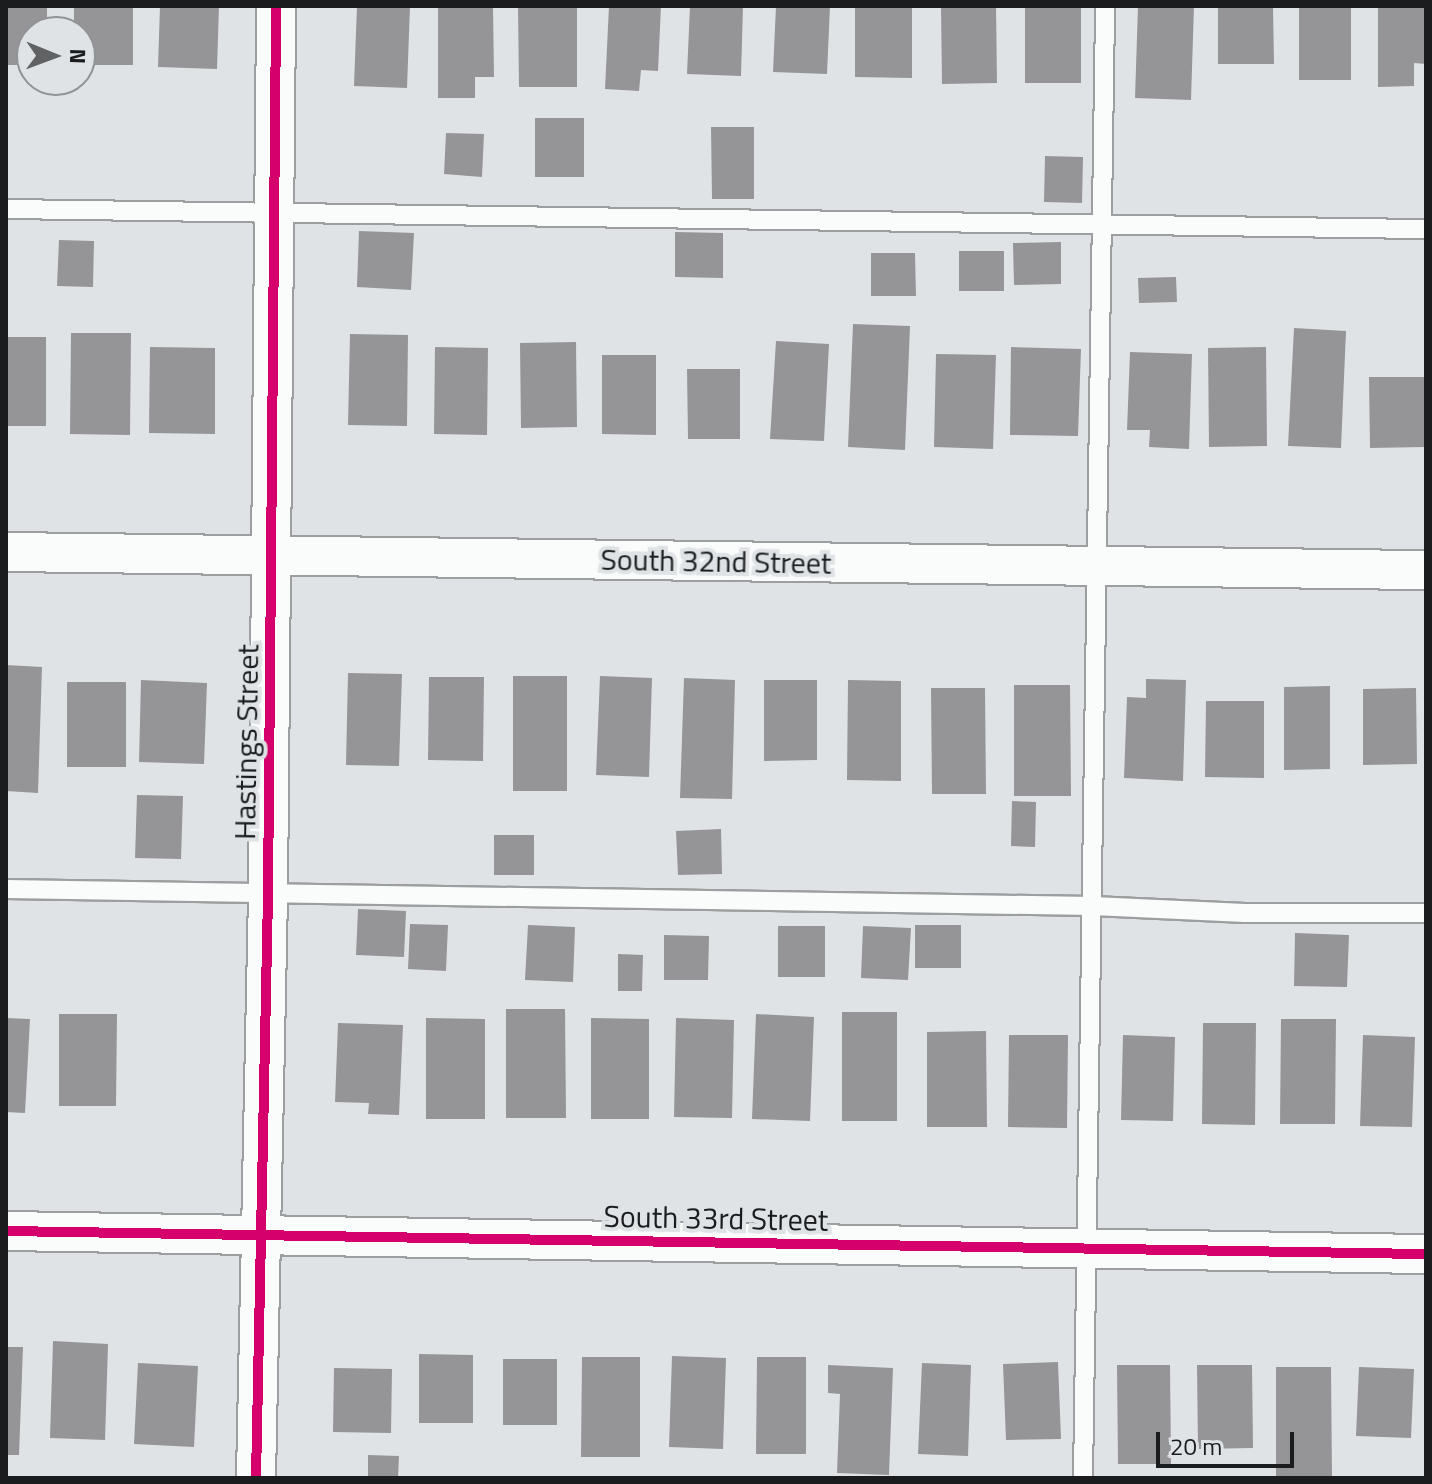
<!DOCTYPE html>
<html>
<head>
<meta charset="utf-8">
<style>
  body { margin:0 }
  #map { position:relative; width:1432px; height:1484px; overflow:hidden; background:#e0e3e5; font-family:"Titillium Web",sans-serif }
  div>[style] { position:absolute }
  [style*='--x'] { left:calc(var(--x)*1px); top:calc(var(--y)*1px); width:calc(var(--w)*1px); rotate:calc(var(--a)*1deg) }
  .building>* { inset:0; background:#959597 }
  .roads { filter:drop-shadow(2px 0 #9c9e9f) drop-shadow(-2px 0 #9c9e9f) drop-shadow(0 2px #9c9e9f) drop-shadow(0 -2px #9c9e9f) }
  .lane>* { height:18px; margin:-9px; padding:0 9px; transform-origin:9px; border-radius:9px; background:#fafbfb }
  .street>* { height:38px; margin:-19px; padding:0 19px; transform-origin:19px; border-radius:19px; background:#fafbfb }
  .cycleway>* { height:10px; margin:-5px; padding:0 5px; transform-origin:5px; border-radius:5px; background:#d6006c }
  span { translate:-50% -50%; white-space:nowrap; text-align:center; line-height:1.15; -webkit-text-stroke:8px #dfe3e6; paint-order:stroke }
  .street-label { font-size:30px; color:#1b1c1d }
  .frame { position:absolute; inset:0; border:8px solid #1b1c1d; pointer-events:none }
  .north { position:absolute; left:16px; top:16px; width:80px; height:80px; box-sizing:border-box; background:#dfe3e6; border:2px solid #919396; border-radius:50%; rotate:91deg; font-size:22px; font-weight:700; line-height:32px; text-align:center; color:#1b1c1d }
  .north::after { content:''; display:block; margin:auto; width:28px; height:36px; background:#606263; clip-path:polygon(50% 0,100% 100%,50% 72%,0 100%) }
  .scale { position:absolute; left:1156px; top:1432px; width:138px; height:36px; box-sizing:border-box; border:4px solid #1b1c1d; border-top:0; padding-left:10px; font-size:24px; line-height:28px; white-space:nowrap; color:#1b1c1d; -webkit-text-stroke:6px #dfe3e6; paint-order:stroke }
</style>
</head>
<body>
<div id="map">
  <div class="building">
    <div style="clip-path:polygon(6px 6px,47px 6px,47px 32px,32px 32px,32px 65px,6px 65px)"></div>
    <div style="clip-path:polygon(74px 6px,133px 6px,133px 65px,80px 65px,80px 32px,74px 32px)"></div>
    <div style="clip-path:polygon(160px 6px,219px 6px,217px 69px,158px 67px)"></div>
    <div style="clip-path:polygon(357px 6px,410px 6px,407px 88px,354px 86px)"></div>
    <div style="clip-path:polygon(438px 6px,493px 6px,494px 77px,475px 77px,475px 98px,438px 98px)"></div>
    <div style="clip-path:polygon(518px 6px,577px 6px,577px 87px,519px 87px)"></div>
    <div style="clip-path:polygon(609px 6px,661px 6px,658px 71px,641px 70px,639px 91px,605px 89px)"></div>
    <div style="clip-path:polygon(690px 6px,743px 6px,741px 76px,687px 74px)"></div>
    <div style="clip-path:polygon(776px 6px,830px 6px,827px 74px,773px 72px)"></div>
    <div style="clip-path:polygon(855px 6px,912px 6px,912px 78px,855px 77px)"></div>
    <div style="clip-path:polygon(941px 6px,996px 6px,997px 83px,942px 84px)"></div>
    <div style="clip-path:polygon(1025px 6px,1081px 6px,1081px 83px,1025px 83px)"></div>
    <div style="clip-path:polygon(1138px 6px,1194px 6px,1191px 100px,1135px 98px)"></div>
    <div style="clip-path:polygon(1218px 6px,1273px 6px,1274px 64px,1218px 64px)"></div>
    <div style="clip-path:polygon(1299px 6px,1351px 6px,1351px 80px,1299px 80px)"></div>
    <div style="clip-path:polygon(1378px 6px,1426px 6px,1426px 64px,1414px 63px,1414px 86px,1378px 87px)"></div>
    <div style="clip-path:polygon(535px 118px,584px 118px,584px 177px,535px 177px)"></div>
    <div style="clip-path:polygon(711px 127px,754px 127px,754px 199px,712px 199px)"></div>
    <div style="clip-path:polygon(446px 133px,484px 134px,482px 177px,444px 174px)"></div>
    <div style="clip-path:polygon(1045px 156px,1083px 157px,1082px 203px,1044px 202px)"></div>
    <div style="clip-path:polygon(359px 231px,414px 233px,411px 290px,357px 287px)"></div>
    <div style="clip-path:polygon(675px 232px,723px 233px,723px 278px,675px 277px)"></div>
    <div style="clip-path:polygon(59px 240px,94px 241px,93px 287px,57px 286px)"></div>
    <div style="clip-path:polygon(1061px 242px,1061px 284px,1014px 285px,1013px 243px)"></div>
    <div style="clip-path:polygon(959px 251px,1004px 251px,1004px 291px,959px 291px)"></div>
    <div style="clip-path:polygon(871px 253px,915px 253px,916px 296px,871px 296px)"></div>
    <div style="clip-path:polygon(1176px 277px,1177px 302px,1139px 303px,1138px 278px)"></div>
    <div style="clip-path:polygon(853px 324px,910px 326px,905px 450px,848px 447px)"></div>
    <div style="clip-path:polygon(1294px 328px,1346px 331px,1341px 448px,1288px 446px)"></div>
    <div style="clip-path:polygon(71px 333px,131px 333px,130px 435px,70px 434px)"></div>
    <div style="clip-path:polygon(350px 334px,408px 335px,407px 426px,348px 425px)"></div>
    <div style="clip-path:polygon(6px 337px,46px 337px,46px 426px,6px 426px)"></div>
    <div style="clip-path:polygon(776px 341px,829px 344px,824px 441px,770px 439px)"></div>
    <div style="clip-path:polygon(576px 342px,577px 427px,521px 428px,520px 343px)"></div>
    <div style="clip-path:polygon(150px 347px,215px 348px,215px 434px,149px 433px)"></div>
    <div style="clip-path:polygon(435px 347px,488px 348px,487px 435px,434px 434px)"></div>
    <div style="clip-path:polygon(1011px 347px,1081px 349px,1078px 436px,1010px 435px)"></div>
    <div style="clip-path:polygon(1266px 347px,1267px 446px,1209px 447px,1208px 348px)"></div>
    <div style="clip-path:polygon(1130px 352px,1192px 354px,1189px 449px,1149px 447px,1150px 430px,1127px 430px)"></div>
    <div style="clip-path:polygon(936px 354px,996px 355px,993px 449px,934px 447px)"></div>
    <div style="clip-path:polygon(602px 355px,656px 355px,656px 435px,602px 434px)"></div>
    <div style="clip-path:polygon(687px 369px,740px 369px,740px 439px,688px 439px)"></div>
    <div style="clip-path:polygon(1369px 377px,1424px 377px,1425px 447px,1370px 448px)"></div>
    <div style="clip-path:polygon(6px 665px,42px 667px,38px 793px,6px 791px)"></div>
    <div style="clip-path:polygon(348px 673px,402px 674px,399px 766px,346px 765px)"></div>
    <div style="clip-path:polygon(513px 676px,567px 676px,567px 791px,513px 791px)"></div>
    <div style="clip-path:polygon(600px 676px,652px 678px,649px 777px,596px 775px)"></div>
    <div style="clip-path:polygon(429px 677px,484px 677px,483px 761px,428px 760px)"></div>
    <div style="clip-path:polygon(684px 678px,735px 680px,732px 799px,680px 798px)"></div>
    <div style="clip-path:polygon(1146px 679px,1186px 680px,1183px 781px,1124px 778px,1127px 697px,1146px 698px)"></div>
    <div style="clip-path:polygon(141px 680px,207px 683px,204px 764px,139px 762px)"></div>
    <div style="clip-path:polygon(764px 680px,817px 680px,817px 760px,764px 761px)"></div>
    <div style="clip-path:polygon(848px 680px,901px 681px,901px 781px,847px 780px)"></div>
    <div style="clip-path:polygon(67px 682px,126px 682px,126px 767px,67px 767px)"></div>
    <div style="clip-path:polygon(1014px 685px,1070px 685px,1071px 796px,1014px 796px)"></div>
    <div style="clip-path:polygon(1330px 686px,1330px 769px,1284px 770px,1284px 687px)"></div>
    <div style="clip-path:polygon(931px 688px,985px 688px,986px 794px,932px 794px)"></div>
    <div style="clip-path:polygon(1416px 688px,1417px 764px,1363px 765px,1363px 689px)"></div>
    <div style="clip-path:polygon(1206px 701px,1264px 701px,1264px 778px,1205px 777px)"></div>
    <div style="clip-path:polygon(137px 795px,183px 796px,181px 859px,135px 858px)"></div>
    <div style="clip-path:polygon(1012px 801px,1036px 802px,1035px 847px,1011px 846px)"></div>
    <div style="clip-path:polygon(721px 829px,722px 874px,678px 875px,676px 831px)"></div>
    <div style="clip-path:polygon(494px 835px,534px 835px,534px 875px,494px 875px)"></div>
    <div style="clip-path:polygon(358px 909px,406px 911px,404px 957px,356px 955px)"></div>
    <div style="clip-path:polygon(410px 924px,448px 925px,446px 971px,408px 969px)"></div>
    <div style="clip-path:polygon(528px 925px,575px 927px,573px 982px,525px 980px)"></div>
    <div style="clip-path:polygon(915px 925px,961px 925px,961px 968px,915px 968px)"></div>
    <div style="clip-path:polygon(778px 926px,825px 926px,825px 977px,778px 977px)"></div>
    <div style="clip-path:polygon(863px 926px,911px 928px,908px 980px,861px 978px)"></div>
    <div style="clip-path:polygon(1295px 933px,1349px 935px,1347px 987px,1294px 986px)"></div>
    <div style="clip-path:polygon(664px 935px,709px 936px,708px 980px,664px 980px)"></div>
    <div style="clip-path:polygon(618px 954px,643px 955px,642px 991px,618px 991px)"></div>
    <div style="clip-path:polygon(506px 1009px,565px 1009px,566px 1118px,506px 1118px)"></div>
    <div style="clip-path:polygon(842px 1012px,897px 1012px,897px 1121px,842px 1121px)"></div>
    <div style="clip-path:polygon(59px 1014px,117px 1014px,116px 1106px,59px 1106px)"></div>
    <div style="clip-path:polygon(756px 1014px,814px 1017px,810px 1121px,752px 1119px)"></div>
    <div style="clip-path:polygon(6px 1018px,30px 1019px,25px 1113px,6px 1112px)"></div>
    <div style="clip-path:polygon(426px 1018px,485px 1019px,485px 1119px,426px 1119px)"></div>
    <div style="clip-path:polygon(591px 1018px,649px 1019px,649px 1119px,591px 1119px)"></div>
    <div style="clip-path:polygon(676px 1018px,734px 1020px,732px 1118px,674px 1117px)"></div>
    <div style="clip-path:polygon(1281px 1019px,1336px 1019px,1335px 1124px,1280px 1124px)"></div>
    <div style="clip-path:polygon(338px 1023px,403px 1025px,399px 1115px,368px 1114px,369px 1103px,335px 1102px)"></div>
    <div style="clip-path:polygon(1203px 1023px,1256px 1023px,1255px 1125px,1202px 1124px)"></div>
    <div style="clip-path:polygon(986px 1031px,987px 1127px,927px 1127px,927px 1032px)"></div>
    <div style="clip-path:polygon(1009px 1035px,1068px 1035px,1067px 1128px,1008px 1127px)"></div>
    <div style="clip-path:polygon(1123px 1035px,1175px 1037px,1173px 1121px,1121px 1120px)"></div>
    <div style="clip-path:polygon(1363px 1035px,1415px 1037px,1412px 1127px,1360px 1126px)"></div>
    <div style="clip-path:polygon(53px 1341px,108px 1344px,105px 1440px,50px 1438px)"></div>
    <div style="clip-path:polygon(6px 1347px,23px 1347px,19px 1455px,6px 1455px)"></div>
    <div style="clip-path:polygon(419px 1354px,473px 1355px,473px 1423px,419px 1423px)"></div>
    <div style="clip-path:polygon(672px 1356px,726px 1358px,723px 1449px,669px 1447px)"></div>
    <div style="clip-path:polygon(582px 1357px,640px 1357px,640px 1457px,581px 1457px)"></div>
    <div style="clip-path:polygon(757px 1357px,806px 1357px,806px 1454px,756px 1454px)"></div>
    <div style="clip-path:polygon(503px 1359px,557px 1359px,557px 1425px,503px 1425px)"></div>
    <div style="clip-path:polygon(1058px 1362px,1061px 1439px,1006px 1440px,1003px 1364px)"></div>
    <div style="clip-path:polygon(138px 1363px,198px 1366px,194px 1447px,134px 1444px)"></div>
    <div style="clip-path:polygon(922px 1363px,971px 1365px,968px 1456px,918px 1454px)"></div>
    <div style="clip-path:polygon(828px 1365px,893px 1368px,889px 1475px,837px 1473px,840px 1394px,828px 1393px)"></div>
    <div style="clip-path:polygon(1117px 1365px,1170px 1365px,1171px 1464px,1118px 1464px)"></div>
    <div style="clip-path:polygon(1197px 1365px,1252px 1365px,1253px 1448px,1198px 1449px)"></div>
    <div style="clip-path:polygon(1276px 1367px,1331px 1367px,1332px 1478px,1276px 1478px)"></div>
    <div style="clip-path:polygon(1359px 1367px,1414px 1369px,1411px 1438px,1356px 1436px)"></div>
    <div style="clip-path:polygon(334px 1368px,392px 1369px,391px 1433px,333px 1432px)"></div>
    <div style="clip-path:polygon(368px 1455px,399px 1456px,398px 1478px,368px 1478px)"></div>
  </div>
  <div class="roads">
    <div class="lane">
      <div style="--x:6;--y:209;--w:1420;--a:0.81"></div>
      <div style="--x:6;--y:889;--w:1087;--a:0.9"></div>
      <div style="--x:1093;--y:906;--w:152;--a:2.6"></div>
      <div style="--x:1245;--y:913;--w:181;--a:0"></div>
      <div style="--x:1083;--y:1478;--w:1472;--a:-89.14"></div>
    </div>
    <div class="street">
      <div style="--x:6;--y:552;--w:1420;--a:0.73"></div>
      <div style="--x:6;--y:1231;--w:1420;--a:0.93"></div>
      <div style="--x:256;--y:1478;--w:583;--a:-88.82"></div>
      <div style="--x:268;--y:895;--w:889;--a:-89.48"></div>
    </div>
  </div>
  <div class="cycleway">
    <div style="--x:6;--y:1231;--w:1420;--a:0.93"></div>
    <div style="--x:256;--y:1478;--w:583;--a:-88.82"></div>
    <div style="--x:268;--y:895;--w:889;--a:-89.48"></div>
  </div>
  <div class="street-label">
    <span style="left:716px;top:561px;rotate:1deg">South 32nd Street</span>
    <span style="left:246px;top:742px;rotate:-89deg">Hastings Street</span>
    <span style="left:716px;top:1218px;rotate:1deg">South 33rd Street</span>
  </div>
  <div class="frame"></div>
  <div class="north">N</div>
  <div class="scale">20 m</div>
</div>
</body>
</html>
